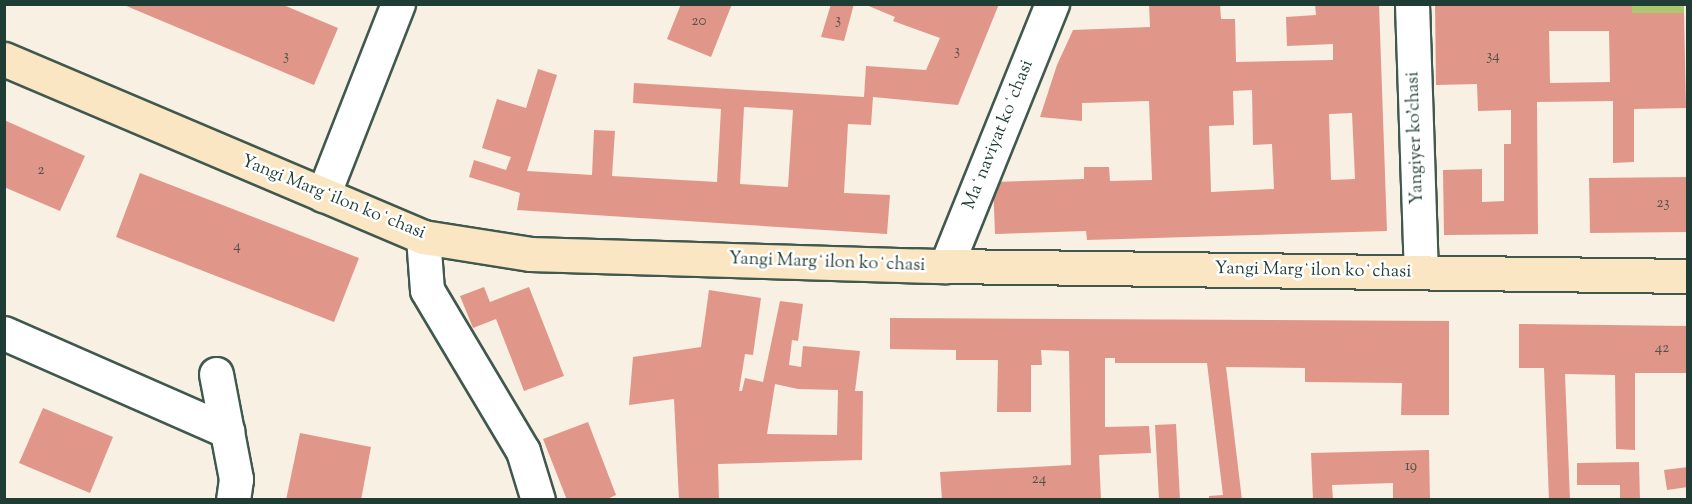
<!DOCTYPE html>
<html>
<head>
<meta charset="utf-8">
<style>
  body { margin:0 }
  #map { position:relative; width:1692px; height:504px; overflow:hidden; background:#f8f0e2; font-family:"Sorts Mill Goudy",serif }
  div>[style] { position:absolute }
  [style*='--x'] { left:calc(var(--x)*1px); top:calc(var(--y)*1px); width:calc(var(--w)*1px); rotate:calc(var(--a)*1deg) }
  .green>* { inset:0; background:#acc76d }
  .building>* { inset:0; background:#e1968a }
  .roads { filter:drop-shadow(2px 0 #40584e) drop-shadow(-2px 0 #40584e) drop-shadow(0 2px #40584e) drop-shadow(0 -2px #40584e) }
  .minor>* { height:33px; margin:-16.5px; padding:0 16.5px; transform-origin:16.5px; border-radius:16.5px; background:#fff }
  .secondary>* { height:33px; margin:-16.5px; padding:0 16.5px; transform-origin:16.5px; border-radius:16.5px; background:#fbe6c3 }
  span { translate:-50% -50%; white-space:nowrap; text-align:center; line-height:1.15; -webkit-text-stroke:5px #fff; paint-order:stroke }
  .number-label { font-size:15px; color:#50534a }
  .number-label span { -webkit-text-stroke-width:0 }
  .street-label { font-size:18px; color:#1f3d34 }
  .frame { position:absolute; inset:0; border:6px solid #1f3d34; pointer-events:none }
</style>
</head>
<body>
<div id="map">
  <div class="green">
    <div style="clip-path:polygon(1632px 5px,1684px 5px,1684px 13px,1632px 13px)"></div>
  </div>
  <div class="building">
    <div style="clip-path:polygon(281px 4px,338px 28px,314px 85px,124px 5px)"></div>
    <div style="clip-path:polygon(681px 4px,732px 4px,711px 57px,667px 39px)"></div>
    <div style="clip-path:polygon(831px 4px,854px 4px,844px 41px,821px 37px)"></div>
    <div style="clip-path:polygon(evenodd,864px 4px,999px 4px,958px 105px,873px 97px,871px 125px,848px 124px,844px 193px,890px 195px,887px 234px,517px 210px,520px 193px,469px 177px,474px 160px,506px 170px,511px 157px,482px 148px,497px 99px,526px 108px,538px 69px,557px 75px,527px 171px,592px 175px,594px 130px,615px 131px,612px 176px,717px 182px,721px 109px,633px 103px,634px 83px,864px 97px,866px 66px,926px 70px,940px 38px,893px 21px,895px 17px,864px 4px,744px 107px,793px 110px,788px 187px,740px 184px,744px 107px)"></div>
    <div style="clip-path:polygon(evenodd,1149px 4px,1220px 4px,1221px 19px,1235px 19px,1236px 62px,1333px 60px,1333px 44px,1287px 46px,1286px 17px,1316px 15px,1315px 4px,1379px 4px,1387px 231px,1087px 240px,1086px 231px,995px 234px,993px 182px,1084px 179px,1084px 167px,1109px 167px,1110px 181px,1152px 180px,1149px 101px,1082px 103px,1082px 121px,1040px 117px,1057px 65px,1073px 30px,1150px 27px,1149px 4px,1252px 90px,1253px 145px,1272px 144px,1274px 189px,1211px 192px,1209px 126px,1234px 125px,1233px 91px,1252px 90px,1149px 4px,1352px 113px,1355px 179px,1331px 180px,1329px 114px,1352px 113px)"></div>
    <div style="clip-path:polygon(evenodd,1435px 4px,1632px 4px,1632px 13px,1684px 13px,1686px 108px,1634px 109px,1634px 162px,1613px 163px,1613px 101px,1537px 102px,1538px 234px,1444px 235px,1443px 170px,1482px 169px,1482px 202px,1504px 201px,1504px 144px,1511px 144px,1511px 110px,1478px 111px,1477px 84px,1436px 85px,1435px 4px,1549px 31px,1609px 31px,1610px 82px,1550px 83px,1549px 31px)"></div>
    <div style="clip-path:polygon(4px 120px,85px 156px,60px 211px,4px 187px)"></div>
    <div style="clip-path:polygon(140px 173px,359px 258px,334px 322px,116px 237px)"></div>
    <div style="clip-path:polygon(1688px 177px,1688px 232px,1590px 233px,1589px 178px)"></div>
    <div style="clip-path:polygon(484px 287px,490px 302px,529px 287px,564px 376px,524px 391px,496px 319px,473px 328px,460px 296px)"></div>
    <div style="clip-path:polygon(evenodd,709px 290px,761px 298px,753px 355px,745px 354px,739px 391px,742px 391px,745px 378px,763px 382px,780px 301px,803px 304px,798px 341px,792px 340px,789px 365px,801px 367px,803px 346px,860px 351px,855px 391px,863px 391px,862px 460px,718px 464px,719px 500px,679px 500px,674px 399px,629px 405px,633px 357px,701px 347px,709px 290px,775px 384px,798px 389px,838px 390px,837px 435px,767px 434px,775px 384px)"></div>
    <div style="clip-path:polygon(890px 318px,1449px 321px,1449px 415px,1401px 415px,1402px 383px,1305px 382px,1305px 368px,1226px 367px,1242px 500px,1209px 500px,1209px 496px,1223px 495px,1207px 363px,1115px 363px,1115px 358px,1105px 358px,1105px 427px,1149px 426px,1151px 453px,1099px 455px,1101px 500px,942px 500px,940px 472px,1071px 465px,1069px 351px,1041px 350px,1042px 365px,1031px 365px,1031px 412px,997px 412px,998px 360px,956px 360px,956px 350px,890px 349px)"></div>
    <div style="clip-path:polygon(1519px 324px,1688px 326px,1688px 373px,1635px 373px,1635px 450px,1616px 449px,1615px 375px,1565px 374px,1570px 500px,1549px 500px,1544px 368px,1519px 368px)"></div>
    <div style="clip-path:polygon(43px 408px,113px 437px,90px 493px,19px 463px)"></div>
    <div style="clip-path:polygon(588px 422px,616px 495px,605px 500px,567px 500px,543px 439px)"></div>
    <div style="clip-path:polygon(1176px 424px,1180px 500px,1159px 500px,1155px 425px)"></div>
    <div style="clip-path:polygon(300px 433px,371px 447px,361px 500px,286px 500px)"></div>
    <div style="clip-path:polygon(1429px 450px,1430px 500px,1393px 500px,1393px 483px,1332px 485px,1333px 500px,1313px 500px,1311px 453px)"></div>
    <div style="clip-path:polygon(1639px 462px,1640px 500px,1620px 500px,1620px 485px,1577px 485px,1577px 463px)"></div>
    <div style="clip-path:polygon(1688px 467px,1688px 487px,1667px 490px,1664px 470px)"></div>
  </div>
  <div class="roads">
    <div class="minor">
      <div style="--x:1412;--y:4;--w:268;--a:88.1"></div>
      <div style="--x:323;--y:195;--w:205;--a:-68.6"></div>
      <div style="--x:423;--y:237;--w:53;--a:85.7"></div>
      <div style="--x:427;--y:290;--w:187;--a:59.2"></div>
      <div style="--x:523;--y:451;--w:51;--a:73"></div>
      <div style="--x:946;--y:266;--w:283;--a:-68"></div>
      <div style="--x:4;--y:333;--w:244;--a:23.7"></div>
      <div style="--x:216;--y:374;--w:107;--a:79.2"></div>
      <div style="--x:236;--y:479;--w:21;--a:98"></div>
    </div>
    <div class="secondary">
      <div style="--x:4;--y:59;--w:455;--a:23"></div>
      <div style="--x:423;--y:237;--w:108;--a:9"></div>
      <div style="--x:530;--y:254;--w:416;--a:1.7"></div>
      <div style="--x:946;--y:266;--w:742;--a:0.77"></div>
    </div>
  </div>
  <div class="number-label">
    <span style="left:838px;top:21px">3</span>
    <span style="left:699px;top:22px">20</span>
    <span style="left:957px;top:52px">3</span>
    <span style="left:286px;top:57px">3</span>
    <span style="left:1493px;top:57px">34</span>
    <span style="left:41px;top:171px">2</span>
    <span style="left:1663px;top:204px">23</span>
    <span style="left:237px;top:247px">4</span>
    <span style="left:1662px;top:349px">42</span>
    <span style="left:1411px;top:467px">19</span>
    <span style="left:1039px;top:480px">24</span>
  </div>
  <div class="street-label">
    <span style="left:999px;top:135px;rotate:-68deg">Maʻnaviyat koʻchasi</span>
    <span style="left:1416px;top:138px;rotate:-92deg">Yangiyer ko'chasi</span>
    <span style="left:333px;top:198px;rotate:22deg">Yangi Margʻilon koʻchasi</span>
    <span style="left:827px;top:263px;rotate:2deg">Yangi Margʻilon koʻchasi</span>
    <span style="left:1313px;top:271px;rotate:1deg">Yangi Margʻilon koʻchasi</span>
  </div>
  <div class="frame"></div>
</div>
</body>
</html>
